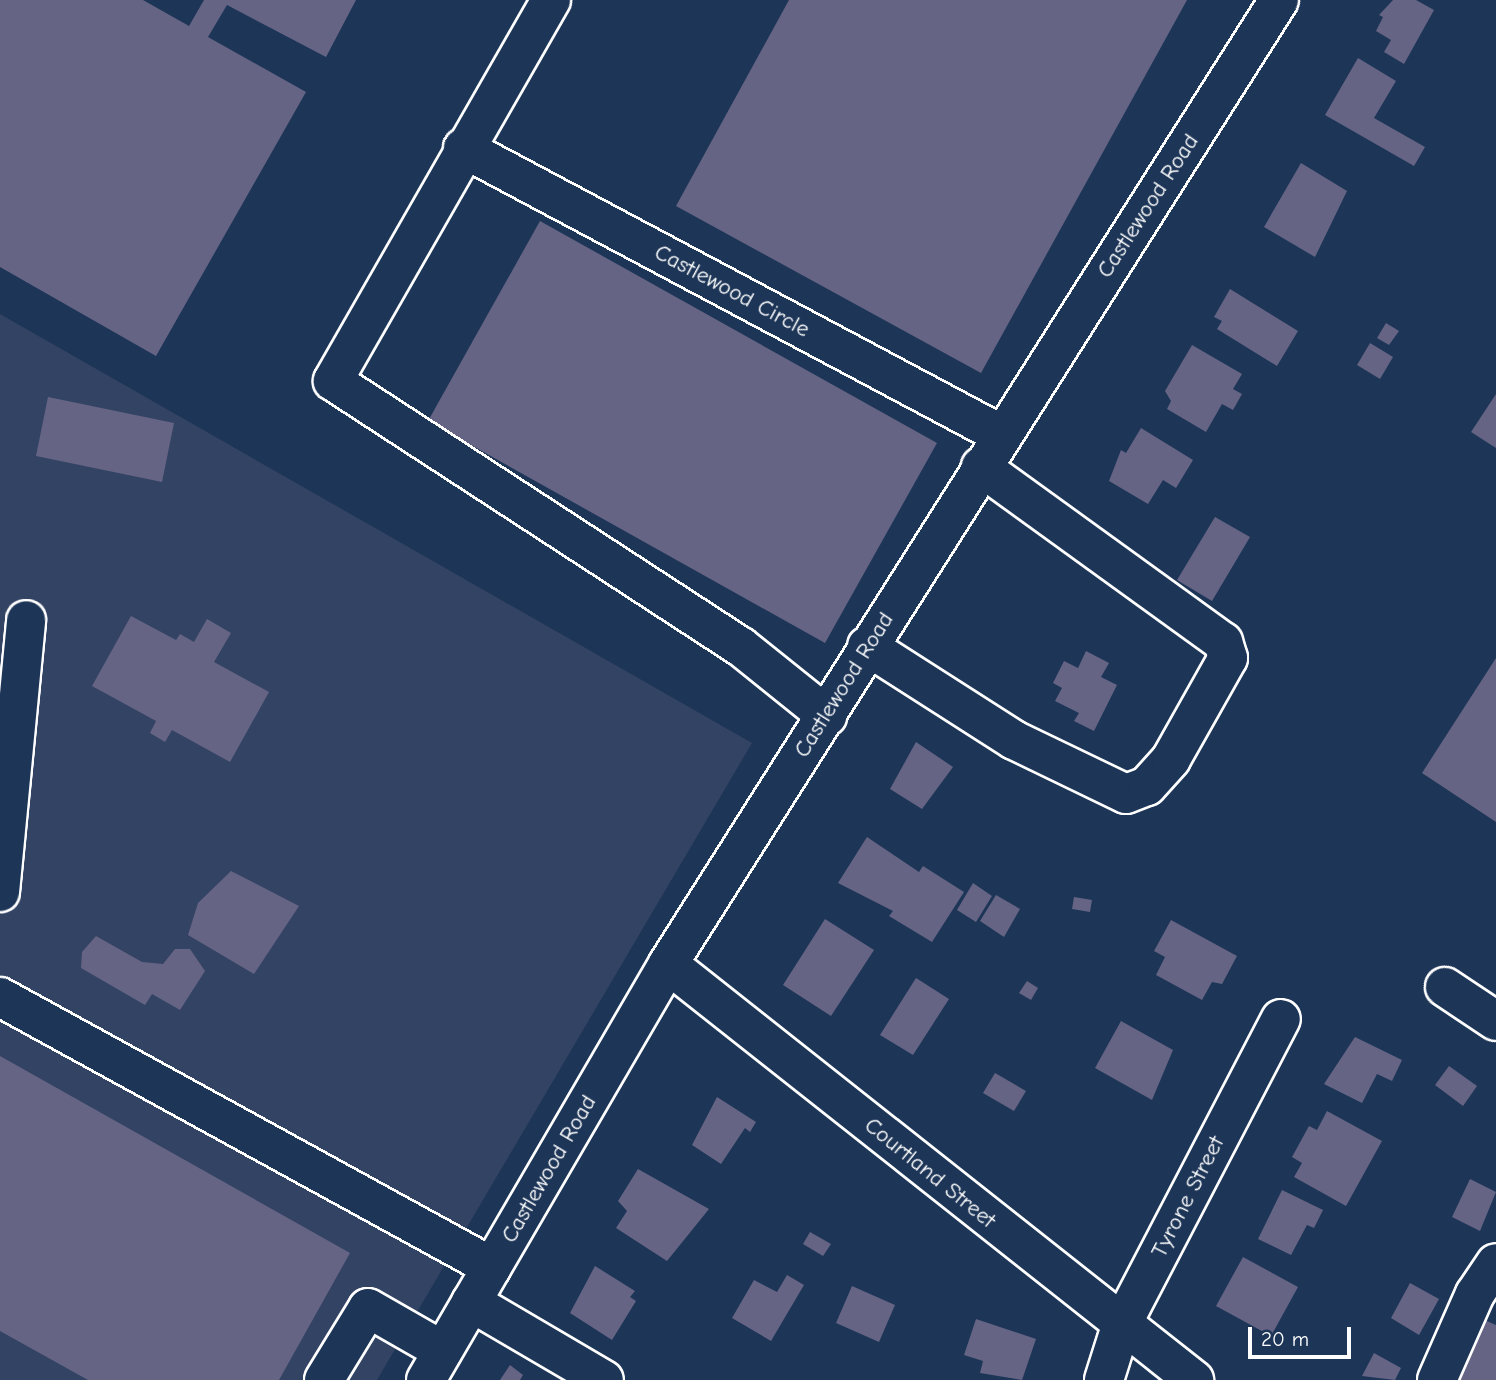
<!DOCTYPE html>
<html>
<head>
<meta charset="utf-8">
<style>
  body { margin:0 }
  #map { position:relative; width:1496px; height:1380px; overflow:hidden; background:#1d3557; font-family:"Comic Neue",sans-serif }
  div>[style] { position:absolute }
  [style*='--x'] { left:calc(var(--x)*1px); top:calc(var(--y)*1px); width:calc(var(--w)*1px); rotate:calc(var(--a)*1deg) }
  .built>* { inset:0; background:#334364 }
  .building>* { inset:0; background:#666484 }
  .roads { filter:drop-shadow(2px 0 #fff) drop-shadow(-2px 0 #fff) drop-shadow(0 2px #fff) drop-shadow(0 -2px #fff) }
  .minor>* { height:38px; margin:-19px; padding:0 19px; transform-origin:19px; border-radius:19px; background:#1d3557 }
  span { translate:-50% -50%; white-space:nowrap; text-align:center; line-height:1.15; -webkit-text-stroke:5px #1d3557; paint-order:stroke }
  .street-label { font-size:23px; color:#fff }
  .scale { position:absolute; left:1248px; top:1327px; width:103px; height:32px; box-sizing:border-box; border:4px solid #fff; border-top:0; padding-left:9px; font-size:21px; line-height:24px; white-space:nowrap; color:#fff; -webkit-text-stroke:5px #1d3557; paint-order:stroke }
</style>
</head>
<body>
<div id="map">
  <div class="built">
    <div style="clip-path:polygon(0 314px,752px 743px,377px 1380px,0 1380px)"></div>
  </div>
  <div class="building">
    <div style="clip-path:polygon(0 0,143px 0,189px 26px,204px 0,356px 0,326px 57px,227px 5px,208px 37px,306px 92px,156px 356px,0 267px)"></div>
    <div style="clip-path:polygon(789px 0,1187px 0,981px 373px,676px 206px)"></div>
    <div style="clip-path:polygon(1393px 0,1416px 0,1434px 10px,1404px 64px,1384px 52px,1391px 40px,1376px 31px,1383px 17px,1379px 15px)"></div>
    <div style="clip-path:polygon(1358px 58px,1396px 81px,1374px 118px,1425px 147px,1414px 166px,1325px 115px)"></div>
    <div style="clip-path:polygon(1301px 163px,1347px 191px,1315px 257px,1264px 227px)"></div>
    <div style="clip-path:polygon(540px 221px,937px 443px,825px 643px,428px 421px)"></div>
    <div style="clip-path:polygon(1230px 289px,1298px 331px,1277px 366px,1217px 329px,1222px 321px,1214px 317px)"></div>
    <div style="clip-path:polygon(1386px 323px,1399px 331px,1389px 345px,1377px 338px)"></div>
    <div style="clip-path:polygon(1370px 343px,1393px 357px,1380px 379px,1357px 365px)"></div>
    <div style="clip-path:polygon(1192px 345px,1242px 374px,1233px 389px,1242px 394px,1233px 410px,1222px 404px,1206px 432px,1167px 409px,1171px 401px,1165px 391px)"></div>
    <div style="clip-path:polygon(1496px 394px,1496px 448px,1471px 432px)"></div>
    <div style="clip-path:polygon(48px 397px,174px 423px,162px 482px,36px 456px)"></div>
    <div style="clip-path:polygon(1141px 428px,1193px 460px,1176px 488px,1163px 480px,1148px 504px,1109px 481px,1121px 450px,1126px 453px)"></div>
    <div style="clip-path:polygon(1215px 517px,1250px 537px,1212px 601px,1177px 580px)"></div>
    <div style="clip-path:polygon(131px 616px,176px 640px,180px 634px,194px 642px,207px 619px,231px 633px,214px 662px,269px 692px,230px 762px,172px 730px,165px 742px,150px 733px,156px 721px,92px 686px)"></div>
    <div style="clip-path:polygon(1086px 651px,1109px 663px,1101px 677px,1117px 685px,1094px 731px,1074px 721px,1079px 713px,1055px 701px,1062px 688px,1053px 683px,1064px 661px,1078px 668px)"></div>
    <div style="clip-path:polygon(1496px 658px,1496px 822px,1422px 773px)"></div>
    <div style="clip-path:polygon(916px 742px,953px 767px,922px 809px,890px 789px)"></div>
    <div style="clip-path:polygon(867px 837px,919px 872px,923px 866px,964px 892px,932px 942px,889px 916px,893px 911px,838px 883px)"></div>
    <div style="clip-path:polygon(231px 871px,299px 906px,254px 974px,188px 935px,198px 903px)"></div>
    <div style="clip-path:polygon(973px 883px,992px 896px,976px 922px,957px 910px)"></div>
    <div style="clip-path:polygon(996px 895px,1020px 909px,1004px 937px,980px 921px)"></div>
    <div style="clip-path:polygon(1074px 897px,1092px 900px,1090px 912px,1072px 909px)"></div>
    <div style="clip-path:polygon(825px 919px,874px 950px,831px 1016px,783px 985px)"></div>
    <div style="clip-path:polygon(1171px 920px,1237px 956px,1222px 984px,1212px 982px,1202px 1000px,1156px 975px,1165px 957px,1154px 951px)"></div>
    <div style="clip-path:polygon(96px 936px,142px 962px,163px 964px,175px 949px,190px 949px,205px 971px,180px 1010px,152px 994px,145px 1005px,81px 968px,82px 952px)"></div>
    <div style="clip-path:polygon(916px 978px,949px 999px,913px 1055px,880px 1035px)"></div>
    <div style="clip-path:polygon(1027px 981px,1038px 988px,1031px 1000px,1019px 993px)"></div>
    <div style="clip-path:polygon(1121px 1021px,1173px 1050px,1152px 1100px,1095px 1068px)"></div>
    <div style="clip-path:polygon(1355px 1037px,1402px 1060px,1392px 1081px,1377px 1074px,1362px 1103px,1324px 1084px)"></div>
    <div style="clip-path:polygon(0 1056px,350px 1253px,279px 1380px,88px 1380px,0 1331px)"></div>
    <div style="clip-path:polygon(1449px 1066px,1477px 1086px,1463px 1106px,1435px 1085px)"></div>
    <div style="clip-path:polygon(995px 1073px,1026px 1091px,1014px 1111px,983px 1093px)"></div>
    <div style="clip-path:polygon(717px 1097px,756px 1122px,750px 1132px,745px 1128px,721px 1164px,692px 1145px)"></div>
    <div style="clip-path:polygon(1327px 1111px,1382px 1141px,1346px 1206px,1294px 1177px,1302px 1163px,1292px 1157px,1309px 1126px,1317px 1130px)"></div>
    <div style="clip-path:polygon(638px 1169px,709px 1209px,667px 1261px,616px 1228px,627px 1211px,618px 1201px)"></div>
    <div style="clip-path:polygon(1470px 1179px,1496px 1192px,1480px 1231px,1452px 1217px)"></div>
    <div style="clip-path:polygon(1282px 1190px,1323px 1210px,1314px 1228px,1307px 1225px,1291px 1255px,1258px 1239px)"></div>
    <div style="clip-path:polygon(810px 1232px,831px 1244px,823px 1256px,803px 1244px)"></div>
    <div style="clip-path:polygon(1243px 1257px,1298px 1287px,1271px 1336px,1216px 1306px)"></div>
    <div style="clip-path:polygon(595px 1266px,635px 1291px,630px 1297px,636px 1301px,612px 1340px,570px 1313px)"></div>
    <div style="clip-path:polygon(787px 1275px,804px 1285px,771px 1341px,732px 1318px,754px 1280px,777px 1292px)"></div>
    <div style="clip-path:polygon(1410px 1283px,1439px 1299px,1419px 1335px,1391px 1318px)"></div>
    <div style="clip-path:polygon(852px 1286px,895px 1305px,879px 1342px,836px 1323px)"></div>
    <div style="clip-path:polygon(1480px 1318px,1496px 1325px,1496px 1380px,1453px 1380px)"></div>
    <div style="clip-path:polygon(976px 1319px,1036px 1339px,1022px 1380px,980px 1373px,983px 1361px,964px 1355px)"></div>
    <div style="clip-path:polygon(1374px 1353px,1401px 1368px,1395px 1380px,1362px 1376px)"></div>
    <div style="clip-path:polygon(510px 1365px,523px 1375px,520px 1380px,500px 1380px)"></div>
  </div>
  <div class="roads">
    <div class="minor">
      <div style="--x:551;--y:0;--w:439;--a:119.8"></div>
      <div style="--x:333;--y:381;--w:486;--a:33.1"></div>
      <div style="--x:740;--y:646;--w:112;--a:38.8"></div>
      <div style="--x:463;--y:148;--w:611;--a:28.03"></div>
      <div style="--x:867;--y:646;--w:174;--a:32.6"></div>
      <div style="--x:1014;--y:740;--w:124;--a:25.7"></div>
      <div style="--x:1126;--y:794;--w:22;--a:-21"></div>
      <div style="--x:1147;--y:786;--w:36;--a:-48"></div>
      <div style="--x:1171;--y:759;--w:116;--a:-60.6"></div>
      <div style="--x:1228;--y:658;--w:17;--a:-107"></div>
      <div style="--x:1223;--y:642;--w:299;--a:-144.1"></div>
      <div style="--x:0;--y:892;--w:273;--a:-84.5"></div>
      <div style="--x:668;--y:964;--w:671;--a:38.34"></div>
      <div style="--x:1445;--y:987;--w:61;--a:33.7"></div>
      <div style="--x:0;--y:997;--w:561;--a:28.76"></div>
      <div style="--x:471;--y:1302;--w:154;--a:30.4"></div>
      <div style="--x:324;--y:1380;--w:84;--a:-58.6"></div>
      <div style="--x:368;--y:1308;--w:86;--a:29.8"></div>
      <div style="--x:426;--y:1380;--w:481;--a:-59.8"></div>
      <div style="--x:668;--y:964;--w:1141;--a:-57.63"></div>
      <div style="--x:1104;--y:1380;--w:57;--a:-72.5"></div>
      <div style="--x:1121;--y:1326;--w:346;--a:-62.5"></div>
      <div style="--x:1437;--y:1380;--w:94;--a:-66.2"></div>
      <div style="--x:1475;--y:1294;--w:37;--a:-56"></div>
    </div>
  </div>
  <div class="street-label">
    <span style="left:1148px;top:206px;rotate:-57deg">Castlewood Road</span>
    <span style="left:732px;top:291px;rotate:28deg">Castlewood Circle</span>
    <span style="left:844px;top:685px;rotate:-58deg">Castlewood Road</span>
    <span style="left:549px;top:1169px;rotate:-60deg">Castlewood Road</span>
    <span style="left:930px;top:1173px;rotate:39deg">Courtland Street</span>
    <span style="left:1188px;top:1197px;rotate:-63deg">Tyrone Street</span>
  </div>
  <div class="scale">20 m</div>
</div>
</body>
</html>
